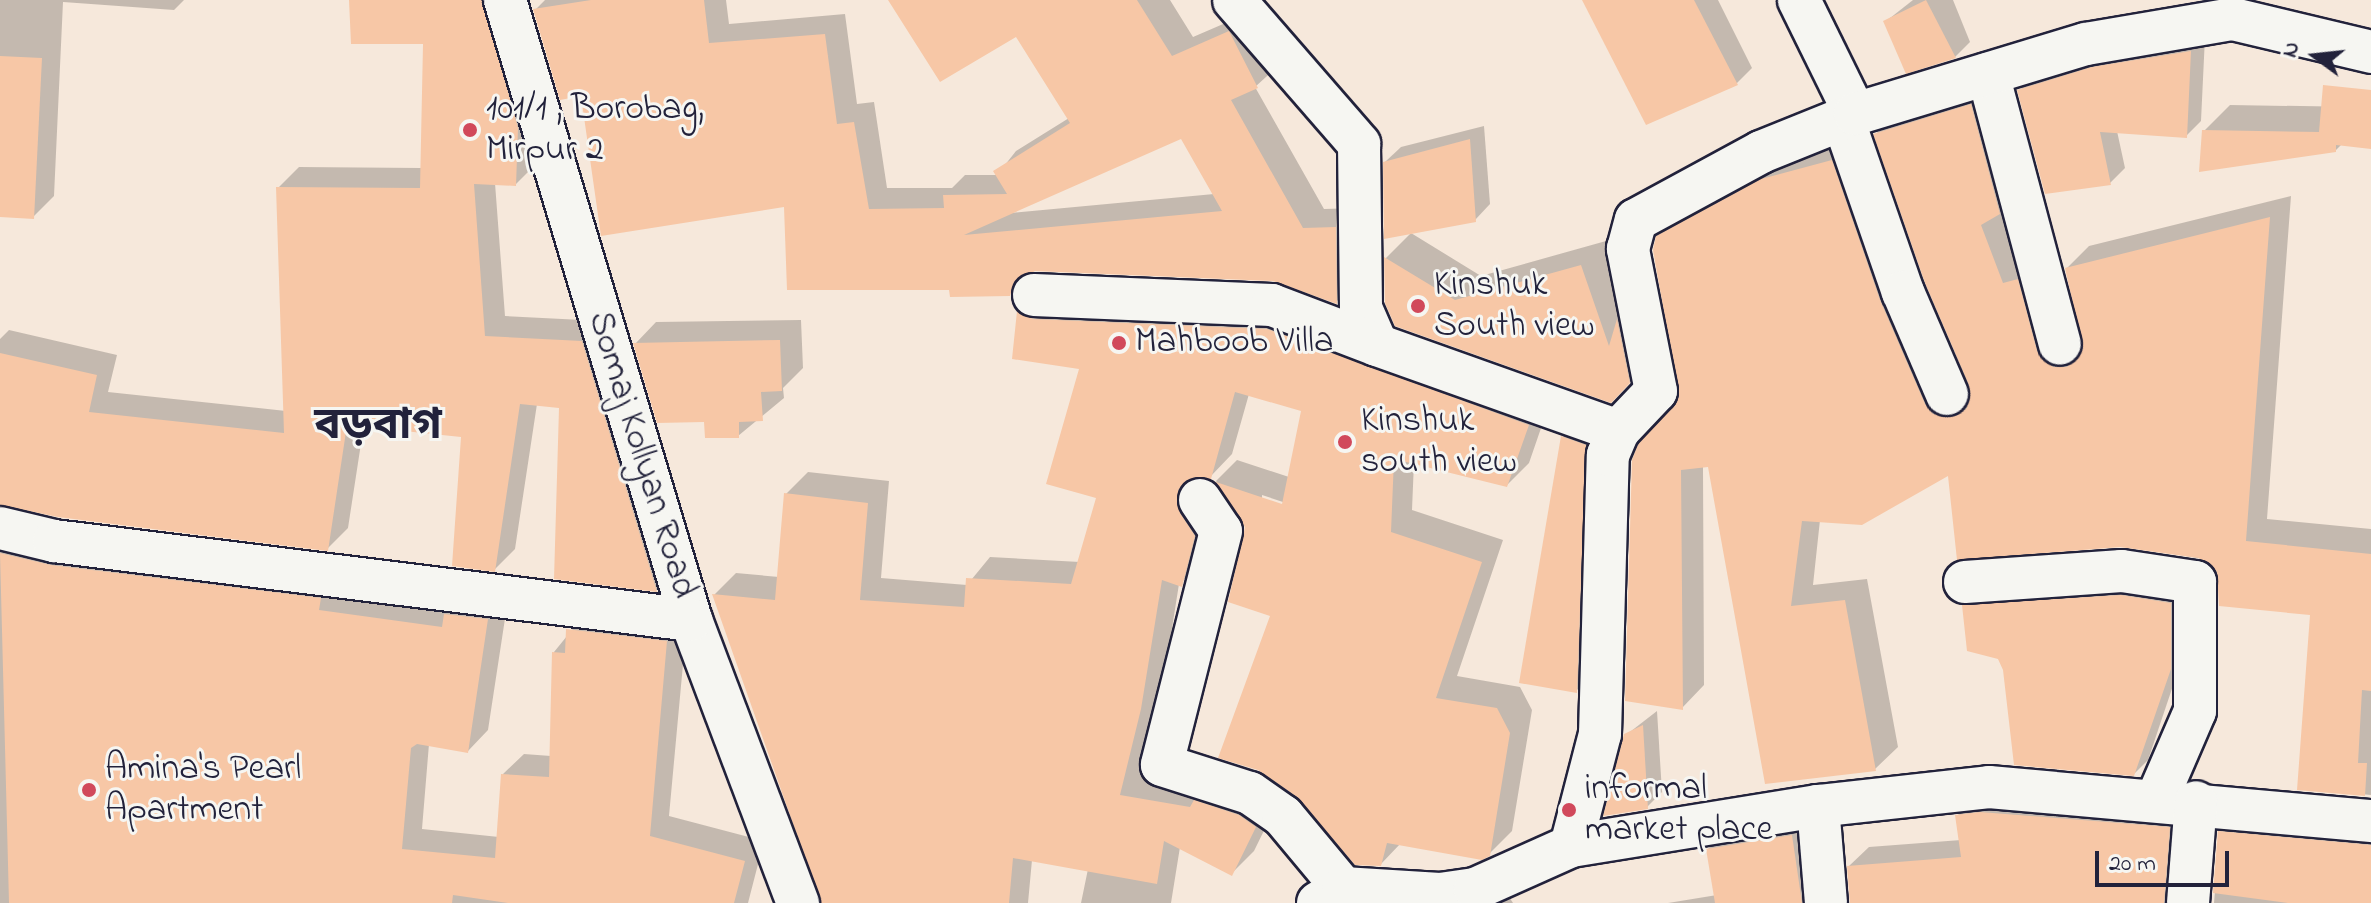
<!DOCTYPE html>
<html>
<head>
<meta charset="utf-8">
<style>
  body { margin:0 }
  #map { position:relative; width:2371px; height:903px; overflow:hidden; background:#f6e8db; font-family:"Indie Flower","Noto Sans Bengali",sans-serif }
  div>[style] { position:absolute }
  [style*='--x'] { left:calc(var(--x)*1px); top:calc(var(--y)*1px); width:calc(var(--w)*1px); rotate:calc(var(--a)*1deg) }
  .shadow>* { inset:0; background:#0003 }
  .building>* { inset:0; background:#f7c7a6 }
  .roads { filter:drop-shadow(2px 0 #22223b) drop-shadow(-2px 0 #22223b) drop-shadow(0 2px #22223b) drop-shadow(0 -2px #22223b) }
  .minor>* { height:42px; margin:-21px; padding:0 21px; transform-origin:21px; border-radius:21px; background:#f6f6f2 }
  .dots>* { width:22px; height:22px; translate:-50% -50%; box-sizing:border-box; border:4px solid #f6f6f2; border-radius:50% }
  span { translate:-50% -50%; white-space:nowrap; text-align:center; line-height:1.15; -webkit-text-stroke:6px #f6f6f2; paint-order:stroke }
  .poi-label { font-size:36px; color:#22223b }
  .left { translate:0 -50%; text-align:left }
  .street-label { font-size:36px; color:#22223b }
  .district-label { font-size:44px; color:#22223b; font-weight:700 }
  .north { position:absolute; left:2275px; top:16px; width:80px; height:80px; -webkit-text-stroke:6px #f6f6f2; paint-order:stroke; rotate:285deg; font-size:22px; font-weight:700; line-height:32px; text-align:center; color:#22223b }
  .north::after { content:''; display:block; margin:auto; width:28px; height:36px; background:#22223b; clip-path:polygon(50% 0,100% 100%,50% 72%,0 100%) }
  .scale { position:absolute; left:2095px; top:851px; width:134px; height:36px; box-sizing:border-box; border:4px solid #22223b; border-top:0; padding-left:10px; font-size:24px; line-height:28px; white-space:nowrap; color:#22223b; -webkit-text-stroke:6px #f6f6f2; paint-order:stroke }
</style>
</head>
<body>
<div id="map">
  <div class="shadow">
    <div style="clip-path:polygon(0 0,184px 0,174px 10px,63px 2px,54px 196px,33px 217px,0 215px)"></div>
    <div style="clip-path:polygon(349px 0,506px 0,536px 164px,516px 184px,495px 183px,505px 316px,602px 321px,677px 569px,657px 590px,556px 577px,561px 406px,537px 404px,515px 549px,495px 569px,464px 435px,364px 424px,348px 528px,327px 549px,0 504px,0 339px,9px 330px,117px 355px,108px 392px,286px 411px,278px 188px,299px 167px,422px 168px,425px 42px)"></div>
    <div style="clip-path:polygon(evenodd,545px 0,726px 0,729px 24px,845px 14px,857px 104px,874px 102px,887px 188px,952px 188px,965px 175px,997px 175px,1016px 151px,1069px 118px,1017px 34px,890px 0,1170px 0,1193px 37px,1251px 12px,1278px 66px,1255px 87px,1324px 209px,1356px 208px,1357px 281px,1336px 302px,1273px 279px,1035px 269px,1009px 294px,951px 288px,583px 94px,535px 10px,545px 0,1182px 136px,1214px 194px,1011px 213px,1182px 136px)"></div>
    <div style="clip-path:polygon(1589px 0,1718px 0,1752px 68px,1737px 83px,1647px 123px)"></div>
    <div style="clip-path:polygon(1913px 0,1953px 0,1970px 42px,1955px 57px,1885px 22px)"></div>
    <div style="clip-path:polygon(2205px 37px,2201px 121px,2186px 136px,2117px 131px,2125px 168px,2110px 183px,2019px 91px,2035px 75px)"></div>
    <div style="clip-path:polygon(1994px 83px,2076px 345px,2084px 345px,2067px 268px,2089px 246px,2291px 196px,2267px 519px,2371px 529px,2371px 795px,2299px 788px,2312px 613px,2219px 571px,2209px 560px,2121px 545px,1949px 472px,1820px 520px,1813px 585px,1867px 579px,1898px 747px,1875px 769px,1709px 465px,1703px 466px,1704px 685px,1682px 708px,1627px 699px,1681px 398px,1658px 237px,1681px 214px,1785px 158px,1854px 139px,1956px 392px,1970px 393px,1876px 134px,1898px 111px)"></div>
    <div style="clip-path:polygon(2230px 105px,2361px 107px,2362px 124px,2335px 151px,2204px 131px)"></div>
    <div style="clip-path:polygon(1484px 126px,1490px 204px,1475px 220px,1385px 162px,1401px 147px)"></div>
    <div style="clip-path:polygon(1411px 233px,1481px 276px,1606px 241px,1630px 310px,1654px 357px,1611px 401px,1387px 302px,1386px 258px)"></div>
    <div style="clip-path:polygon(evenodd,1041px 290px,1290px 307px,1550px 402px,1529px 463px,1507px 485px,1414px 462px,1412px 510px,1503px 540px,1457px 676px,1520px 687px,1532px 710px,1512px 831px,1489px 854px,1401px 843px,1381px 864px,1273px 614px,1247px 527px,1216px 481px,1237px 460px,1289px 477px,1303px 410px,1249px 394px,1232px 454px,1210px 477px,1200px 477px,1204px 562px,1179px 584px,1163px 685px,1141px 773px,1277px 804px,1254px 851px,1232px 873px,1180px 847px,1171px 903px,1081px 903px,1088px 869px,1032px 860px,1028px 903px,821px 903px,714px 595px,736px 573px,779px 577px,786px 494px,808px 472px,889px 481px,881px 578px,967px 585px,990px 557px,1080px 562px,1099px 497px,1082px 367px,1019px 312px,1041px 290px,1262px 495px,1292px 505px,1290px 509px,1262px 500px,1262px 495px)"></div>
    <div style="clip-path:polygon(801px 320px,803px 368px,783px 388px,784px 398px,738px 436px,706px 420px,635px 344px,656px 322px)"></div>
    <div style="clip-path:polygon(1583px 417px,1605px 425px,1597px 670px,1576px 691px,1563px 437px)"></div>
    <div style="clip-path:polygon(0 516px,508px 599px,488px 730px,468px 751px,429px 744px,422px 829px,499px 837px,503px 774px,524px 754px,551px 756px,554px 652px,589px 609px,687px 621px,669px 816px,764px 841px,748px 903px,0 903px)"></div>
    <div style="clip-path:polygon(2184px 589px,2184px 653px,2148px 760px,2134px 774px,2005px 669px,1964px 606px,1978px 592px)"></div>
    <div style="clip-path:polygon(1657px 711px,1662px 792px,1647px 807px,1626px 735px)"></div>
    <div style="clip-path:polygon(1977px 796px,2188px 808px,2196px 903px,1850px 903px,1849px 866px,1869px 847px,1961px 840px,1957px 816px)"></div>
    <div style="clip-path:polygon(2242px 810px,2371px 821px,2371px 903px,2214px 903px,2220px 832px)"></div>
    <div style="clip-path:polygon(1811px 816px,1838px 903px,1668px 903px,1717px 895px,1708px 849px,1727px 830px)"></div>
    <div style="clip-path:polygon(1506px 892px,1513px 903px,1484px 903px)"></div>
  </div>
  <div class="building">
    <div style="clip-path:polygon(349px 0,482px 0,518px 128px,516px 186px,474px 184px,485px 336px,582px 341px,657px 592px,554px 579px,559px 408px,520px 404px,495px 572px,452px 566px,461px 437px,347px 425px,328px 551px,58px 517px,0 505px,0 353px,97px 375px,89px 412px,284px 433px,276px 187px,420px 188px,423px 44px,351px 44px)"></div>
    <div style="clip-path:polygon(evenodd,591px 0,704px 0,709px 43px,825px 34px,837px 124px,854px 122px,869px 209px,944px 208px,943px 195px,1007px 194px,993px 171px,1070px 123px,1016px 37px,940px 82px,888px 0,1137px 0,1172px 56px,1229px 31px,1258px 88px,1231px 100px,1303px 228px,1336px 227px,1337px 304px,1273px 281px,1035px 271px,1014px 282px,1010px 296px,950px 297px,949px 290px,787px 290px,784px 207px,601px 236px,581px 96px,560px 100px,533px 9px,591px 0,1181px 139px,1222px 211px,964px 235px,1029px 206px,1181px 139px)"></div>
    <div style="clip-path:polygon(1582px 0,1694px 0,1738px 85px,1646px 125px)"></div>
    <div style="clip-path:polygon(1926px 0,1956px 58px,1906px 74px,1883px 21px)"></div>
    <div style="clip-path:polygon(2191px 51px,2187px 138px,2100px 132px,2111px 185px,2045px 194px,2017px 90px,2092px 67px)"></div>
    <div style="clip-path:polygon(0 56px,42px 58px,34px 219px,0 217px)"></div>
    <div style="clip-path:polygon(2323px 85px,2371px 90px,2371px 149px,2336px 145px,2336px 152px,2199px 172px,2202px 130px,2319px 132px)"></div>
    <div style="clip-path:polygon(1971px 104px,2000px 214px,1981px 225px,2003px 283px,2018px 279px,2037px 351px,2053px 367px,2067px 367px,2083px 349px,2065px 268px,2270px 217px,2246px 541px,2371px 554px,2371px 691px,2362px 690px,2358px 763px,2367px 763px,2365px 796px,2297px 790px,2310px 615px,2219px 606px,2217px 572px,2199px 558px,2120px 547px,1957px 560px,1948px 476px,1862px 525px,1802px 521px,1791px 606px,1845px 600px,1876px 771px,1765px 784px,1708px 467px,1681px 470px,1683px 710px,1625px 701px,1632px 460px,1638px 444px,1679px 397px,1653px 250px,1656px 236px,1761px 179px,1832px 160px,1880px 300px,1925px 404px,1933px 414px,1956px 416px,1967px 408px,1969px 385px,1925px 283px,1873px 134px)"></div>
    <div style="clip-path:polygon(1470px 139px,1476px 222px,1384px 239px,1383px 162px)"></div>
    <div style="clip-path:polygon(1384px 257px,1455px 300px,1581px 265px,1609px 346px,1617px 319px,1630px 383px,1611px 403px,1395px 326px,1385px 303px)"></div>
    <div style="clip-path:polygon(1017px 311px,1033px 319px,1267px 329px,1529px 425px,1507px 487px,1394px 459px,1391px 532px,1482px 562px,1436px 698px,1497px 708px,1510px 733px,1490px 856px,1482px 860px,1387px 843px,1381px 866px,1355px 865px,1297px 797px,1258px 770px,1218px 758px,1270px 616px,1228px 602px,1245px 527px,1213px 481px,1282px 504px,1301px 411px,1235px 392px,1211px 479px,1187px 480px,1178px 490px,1180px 513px,1195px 536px,1182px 587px,1162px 580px,1141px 709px,1120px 795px,1190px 807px,1194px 800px,1239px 815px,1256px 827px,1232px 876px,1164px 841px,1157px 884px,1013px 858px,1009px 903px,821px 903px,712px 594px,775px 600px,784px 493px,868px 503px,860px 600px,964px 607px,966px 578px,1071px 584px,1096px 498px,1046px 484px,1079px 369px,1012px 359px)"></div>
    <div style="clip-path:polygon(780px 340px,782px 391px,761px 392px,763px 421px,739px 422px,739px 438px,705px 438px,704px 422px,657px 423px,633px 343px)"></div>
    <div style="clip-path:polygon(1561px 436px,1586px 445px,1577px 693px,1519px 683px)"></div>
    <div style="clip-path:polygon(0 553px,51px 565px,321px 598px,319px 610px,442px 627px,444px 614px,488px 619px,468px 753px,417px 744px,411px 748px,402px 849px,495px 858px,501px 774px,549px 777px,552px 652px,565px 653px,566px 629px,667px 641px,650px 836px,745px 861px,734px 903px,508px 903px,453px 895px,452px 903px,9px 903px)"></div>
    <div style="clip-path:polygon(2121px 595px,2171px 603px,2171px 669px,2134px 776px,2014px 765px,2003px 670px,1998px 659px,1967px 651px,1962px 605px)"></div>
    <div style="clip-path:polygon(1643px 725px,1648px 809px,1603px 816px,1624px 734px)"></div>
    <div style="clip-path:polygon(1980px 812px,2170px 827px,2164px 903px,1850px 903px,1847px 866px,1961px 857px,1955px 815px)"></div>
    <div style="clip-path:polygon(2218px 831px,2371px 845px,2371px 903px,2288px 903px,2213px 893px)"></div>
    <div style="clip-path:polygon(1792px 835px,1802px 903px,1715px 903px,1706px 849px)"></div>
  </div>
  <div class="roads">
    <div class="minor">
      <div style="--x:505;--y:0;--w:647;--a:73.3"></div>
      <div style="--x:691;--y:620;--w:303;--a:69.3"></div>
      <div style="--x:1234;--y:0;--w:191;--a:49"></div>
      <div style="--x:1359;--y:144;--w:164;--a:89.3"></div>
      <div style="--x:1361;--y:308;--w:40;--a:66.6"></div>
      <div style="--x:1377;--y:345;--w:256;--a:19.6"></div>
      <div style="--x:1799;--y:0;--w:127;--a:63.8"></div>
      <div style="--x:1988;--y:74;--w:279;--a:75.1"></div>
      <div style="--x:1843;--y:119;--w:183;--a:70.9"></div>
      <div style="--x:1903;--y:292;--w:111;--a:66.7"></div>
      <div style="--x:1034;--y:295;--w:238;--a:2.4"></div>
      <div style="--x:1272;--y:305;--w:112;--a:20.9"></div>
      <div style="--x:1200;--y:500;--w:37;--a:56"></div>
      <div style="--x:1221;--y:531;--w:241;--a:104.2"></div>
      <div style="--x:1162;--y:765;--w:92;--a:17.7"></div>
      <div style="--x:1250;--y:793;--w:40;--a:34.9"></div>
      <div style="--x:1283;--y:816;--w:94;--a:50.2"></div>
      <div style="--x:0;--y:528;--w:56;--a:13.5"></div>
      <div style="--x:54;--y:541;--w:642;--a:7.07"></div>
      <div style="--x:1965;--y:582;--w:157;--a:-4"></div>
      <div style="--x:2122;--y:571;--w:74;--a:8.6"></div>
      <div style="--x:2195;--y:582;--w:129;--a:90"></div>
      <div style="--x:2195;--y:711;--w:96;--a:113.4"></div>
      <div style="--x:1818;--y:806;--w:97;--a:85.3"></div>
      <div style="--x:1571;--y:846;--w:116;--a:-75.5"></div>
      <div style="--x:1600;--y:734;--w:279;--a:-88.4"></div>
      <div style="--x:1608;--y:455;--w:26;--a:-67"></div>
      <div style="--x:1618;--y:431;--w:55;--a:-46.5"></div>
      <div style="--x:1656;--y:391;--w:145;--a:-101.2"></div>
      <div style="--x:1628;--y:249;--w:30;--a:-75"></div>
      <div style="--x:1636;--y:220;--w:142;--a:-28.5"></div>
      <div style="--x:1761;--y:152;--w:101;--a:-22"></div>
      <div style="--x:1855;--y:114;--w:241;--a:-16.9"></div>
      <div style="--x:2086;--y:44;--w:149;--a:-9.7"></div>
      <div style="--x:2233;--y:19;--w:142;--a:13.4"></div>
      <div style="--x:1318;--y:903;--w:29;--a:-31"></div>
      <div style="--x:1343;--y:888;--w:97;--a:3.5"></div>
      <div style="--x:1440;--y:894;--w:35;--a:-8"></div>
      <div style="--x:1475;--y:889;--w:105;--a:-24.1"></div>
      <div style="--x:1571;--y:846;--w:250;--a:-9.2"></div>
      <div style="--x:1818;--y:806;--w:172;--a:-6.3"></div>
      <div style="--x:1989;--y:787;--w:384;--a:5.1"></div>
      <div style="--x:2188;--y:903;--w:101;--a:-85.5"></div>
    </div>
  </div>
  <div class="dots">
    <div style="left:470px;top:130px;background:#d1495b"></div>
    <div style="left:1418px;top:306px;background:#d1495b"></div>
    <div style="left:1119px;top:343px;background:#d1495b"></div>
    <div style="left:1345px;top:442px;background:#d1495b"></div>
    <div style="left:89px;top:790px;background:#d1495b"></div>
    <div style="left:1569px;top:810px;background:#d1495b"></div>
  </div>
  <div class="poi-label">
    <span class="left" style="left:486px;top:130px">101/1 , Borobag,<br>Mirpur 2</span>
    <span class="left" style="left:1434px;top:306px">Kinshuk<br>South view</span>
    <span class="left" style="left:1135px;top:343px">Mahboob Villa</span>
    <span class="left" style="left:1361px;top:442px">Kinshuk<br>south view</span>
    <span class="left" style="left:105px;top:790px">Amina's Pearl<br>Apartment</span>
    <span class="left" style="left:1585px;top:810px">informal<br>market place</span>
  </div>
  <div class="street-label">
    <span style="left:641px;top:455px;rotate:73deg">Somaj Kollyan Road</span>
  </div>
  <div class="district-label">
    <span style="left:378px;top:427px">বড়বাগ</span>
  </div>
  <div class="north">N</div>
  <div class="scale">20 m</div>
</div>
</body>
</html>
